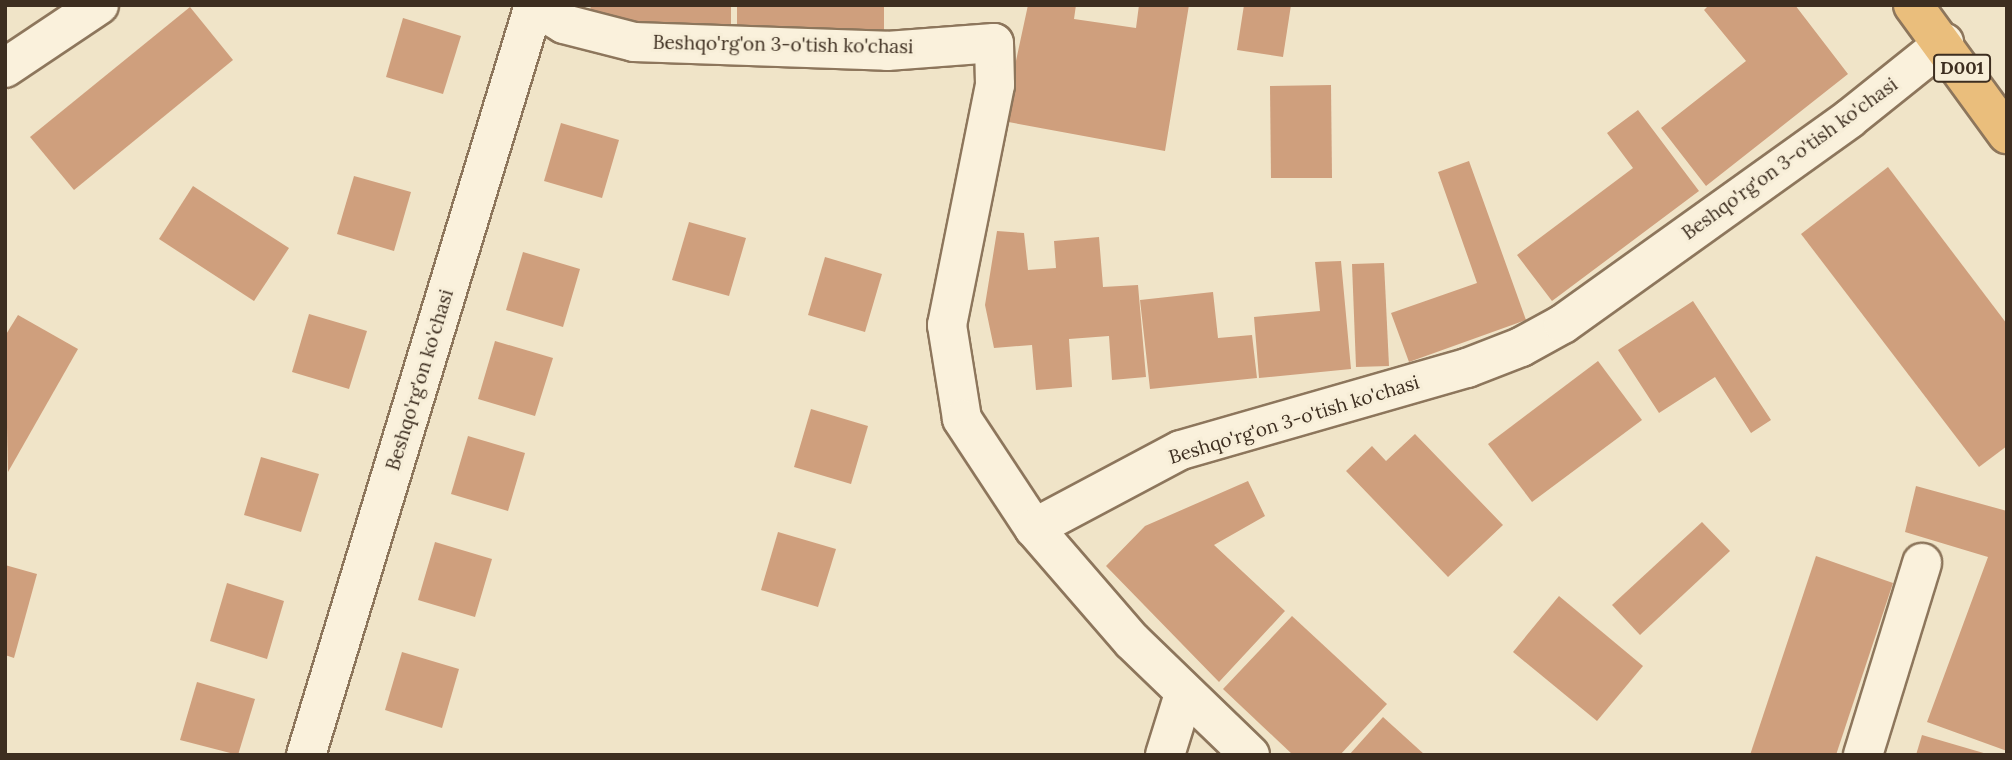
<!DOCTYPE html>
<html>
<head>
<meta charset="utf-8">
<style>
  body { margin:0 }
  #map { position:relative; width:2012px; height:760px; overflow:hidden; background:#f0e4c8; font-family:Lora,serif }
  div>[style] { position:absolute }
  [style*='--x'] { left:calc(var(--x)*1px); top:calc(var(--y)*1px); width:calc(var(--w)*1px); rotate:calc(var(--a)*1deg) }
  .building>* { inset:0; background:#cf9f7d }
  .roads { filter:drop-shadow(2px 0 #8d765c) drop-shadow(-2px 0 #8d765c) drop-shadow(0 2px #8d765c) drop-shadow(0 -2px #8d765c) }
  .minor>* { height:38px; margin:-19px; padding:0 19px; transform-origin:19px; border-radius:19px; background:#faf1dc }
  .tertiary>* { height:38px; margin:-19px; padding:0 19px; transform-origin:19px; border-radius:19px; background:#faf1dc }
  .trunk>* { height:38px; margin:-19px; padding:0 19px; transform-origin:19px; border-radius:19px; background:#eabe7c }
  span { translate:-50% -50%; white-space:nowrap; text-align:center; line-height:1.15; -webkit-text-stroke:6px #f7eed8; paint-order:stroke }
  .shield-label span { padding:2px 5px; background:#f7eed8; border:2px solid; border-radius:5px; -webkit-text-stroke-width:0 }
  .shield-label { font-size:18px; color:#3d2e20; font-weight:700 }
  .street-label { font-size:19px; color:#3d2e20 }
  .frame { position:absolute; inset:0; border:7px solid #3d2e20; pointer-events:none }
</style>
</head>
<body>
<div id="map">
  <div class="building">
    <div style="clip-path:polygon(591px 5px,731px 5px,731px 29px,646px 27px,590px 11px)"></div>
    <div style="clip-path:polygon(737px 5px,884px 5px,884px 32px,737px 30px)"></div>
    <div style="clip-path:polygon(1028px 5px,1076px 5px,1074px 19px,1136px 28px,1139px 5px,1189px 5px,1165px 151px,1003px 121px)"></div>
    <div style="clip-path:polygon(1244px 5px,1291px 5px,1283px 57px,1237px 50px)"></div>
    <div style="clip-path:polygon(1709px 5px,1795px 5px,1848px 74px,1706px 186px,1661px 128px,1746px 61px,1704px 10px)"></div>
    <div style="clip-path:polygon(190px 7px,233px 60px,74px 190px,30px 137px)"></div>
    <div style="clip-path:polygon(403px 18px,461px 36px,443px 94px,386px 77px)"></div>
    <div style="clip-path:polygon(1331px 85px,1332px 178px,1271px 178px,1270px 86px)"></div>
    <div style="clip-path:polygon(1638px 110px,1699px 191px,1552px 301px,1517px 255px,1633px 168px,1607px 133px)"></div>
    <div style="clip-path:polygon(561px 123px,619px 140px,602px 198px,544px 181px)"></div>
    <div style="clip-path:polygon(1469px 161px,1526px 320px,1409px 362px,1391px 313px,1477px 283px,1438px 172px)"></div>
    <div style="clip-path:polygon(1888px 167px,2007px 324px,2007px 446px,1979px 467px,1801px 234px)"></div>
    <div style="clip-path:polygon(354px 176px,411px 192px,394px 251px,337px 234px)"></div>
    <div style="clip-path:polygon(193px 186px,289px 248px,254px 301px,159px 239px)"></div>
    <div style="clip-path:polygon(689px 222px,746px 238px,729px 296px,672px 280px)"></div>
    <div style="clip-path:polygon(997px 231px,1024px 233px,1028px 270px,1056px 268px,1054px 241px,1099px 237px,1103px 287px,1138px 285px,1146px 377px,1112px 380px,1109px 336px,1069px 339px,1072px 387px,1036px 390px,1032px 345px,994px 348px,985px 305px)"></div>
    <div style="clip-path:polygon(523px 252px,580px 269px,563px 327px,506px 310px)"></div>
    <div style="clip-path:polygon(825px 257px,882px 274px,865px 332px,808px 315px)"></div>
    <div style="clip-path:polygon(1341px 261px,1351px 369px,1259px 378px,1254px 317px,1320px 311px,1315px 262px)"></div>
    <div style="clip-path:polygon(1384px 263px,1389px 366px,1356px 367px,1352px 264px)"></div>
    <div style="clip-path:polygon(1213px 292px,1218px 338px,1252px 335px,1257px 378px,1150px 389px,1140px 300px)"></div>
    <div style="clip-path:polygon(1693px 301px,1771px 420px,1751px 433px,1715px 377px,1659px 413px,1618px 350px)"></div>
    <div style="clip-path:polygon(309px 314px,367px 331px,349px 389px,292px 372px)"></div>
    <div style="clip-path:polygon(18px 315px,78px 349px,8px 472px,5px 336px)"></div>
    <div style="clip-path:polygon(495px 341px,553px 358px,535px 416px,478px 399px)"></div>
    <div style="clip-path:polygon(1598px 361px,1642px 420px,1532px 502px,1488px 444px)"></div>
    <div style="clip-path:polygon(811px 409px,868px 426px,851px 484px,794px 467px)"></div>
    <div style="clip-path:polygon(1415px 434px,1503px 525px,1448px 577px,1346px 471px,1372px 446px,1386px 461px)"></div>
    <div style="clip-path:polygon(468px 436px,525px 453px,508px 511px,451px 494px)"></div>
    <div style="clip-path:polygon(261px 457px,319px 474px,301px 532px,244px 515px)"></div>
    <div style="clip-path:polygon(1248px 481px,1265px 516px,1214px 545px,1285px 611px,1219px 682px,1106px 566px,1145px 526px)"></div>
    <div style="clip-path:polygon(1916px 486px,2007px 511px,2007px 751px,1927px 722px,1988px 557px,1905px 532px)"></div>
    <div style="clip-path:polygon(1702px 522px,1730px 551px,1640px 635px,1612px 605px)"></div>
    <div style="clip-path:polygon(778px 532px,836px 549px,818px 607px,761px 590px)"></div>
    <div style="clip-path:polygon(435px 542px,492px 559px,475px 617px,418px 600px)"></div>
    <div style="clip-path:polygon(1816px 556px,1893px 583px,1836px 755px,1750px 755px)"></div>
    <div style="clip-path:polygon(5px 565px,37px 574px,14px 658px,5px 655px)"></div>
    <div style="clip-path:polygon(227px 583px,284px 601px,267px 659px,210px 641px)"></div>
    <div style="clip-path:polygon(1559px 596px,1643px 666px,1597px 721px,1513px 652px)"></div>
    <div style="clip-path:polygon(1292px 616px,1387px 704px,1340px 755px,1293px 755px,1223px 689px)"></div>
    <div style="clip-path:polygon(402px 652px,459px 669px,442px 728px,385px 710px)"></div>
    <div style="clip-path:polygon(197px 682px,255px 699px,238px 755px,180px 740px)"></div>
    <div style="clip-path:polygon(1383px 717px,1425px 755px,1349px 755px)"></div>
    <div style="clip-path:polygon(1922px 735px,1987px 754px,1987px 755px,1916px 755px)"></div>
  </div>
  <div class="roads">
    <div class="minor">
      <div style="--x:534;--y:6;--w:35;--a:31"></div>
      <div style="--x:564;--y:24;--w:72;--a:14.4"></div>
      <div style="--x:634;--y:42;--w:253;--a:2"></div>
      <div style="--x:887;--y:51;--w:107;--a:-4.3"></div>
      <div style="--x:994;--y:43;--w:42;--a:88.6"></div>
      <div style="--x:995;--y:85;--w:245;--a:101.3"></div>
      <div style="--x:947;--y:325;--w:95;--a:80.9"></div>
      <div style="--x:962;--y:419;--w:131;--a:56.6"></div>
      <div style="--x:1034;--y:528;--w:150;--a:49.1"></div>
      <div style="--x:1132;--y:641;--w:164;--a:44"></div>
      <div style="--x:1034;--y:528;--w:166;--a:-28"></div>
      <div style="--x:1181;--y:450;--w:298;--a:-16"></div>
      <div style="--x:1467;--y:368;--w:58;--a:-21.3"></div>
      <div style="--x:1521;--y:347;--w:48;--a:-28.7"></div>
      <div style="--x:1563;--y:324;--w:352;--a:-35.6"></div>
      <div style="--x:1849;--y:119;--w:122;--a:-38.7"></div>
      <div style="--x:1165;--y:755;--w:64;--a:-72.7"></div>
      <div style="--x:1863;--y:755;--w:201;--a:-72.9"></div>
    </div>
    <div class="tertiary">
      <div style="--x:5;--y:68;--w:113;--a:-33.8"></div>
      <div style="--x:306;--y:755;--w:784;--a:-73.09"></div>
    </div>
    <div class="trunk">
      <div style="--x:1913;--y:5;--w:160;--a:53.9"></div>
    </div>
  </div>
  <div class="shield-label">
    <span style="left:1962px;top:68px">D001</span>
  </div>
  <div class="street-label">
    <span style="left:783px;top:45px;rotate:1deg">Beshqo'rg'on 3-o'tish ko'chasi</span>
    <span style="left:1790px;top:159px;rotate:-36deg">Beshqo'rg'on 3-o'tish ko'chasi</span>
    <span style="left:420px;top:380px;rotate:-73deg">Beshqo'rg'on ko'chasi</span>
    <span style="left:1294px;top:420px;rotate:-17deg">Beshqo'rg'on 3-o'tish ko'chasi</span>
  </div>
  <div class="frame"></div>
</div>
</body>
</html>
